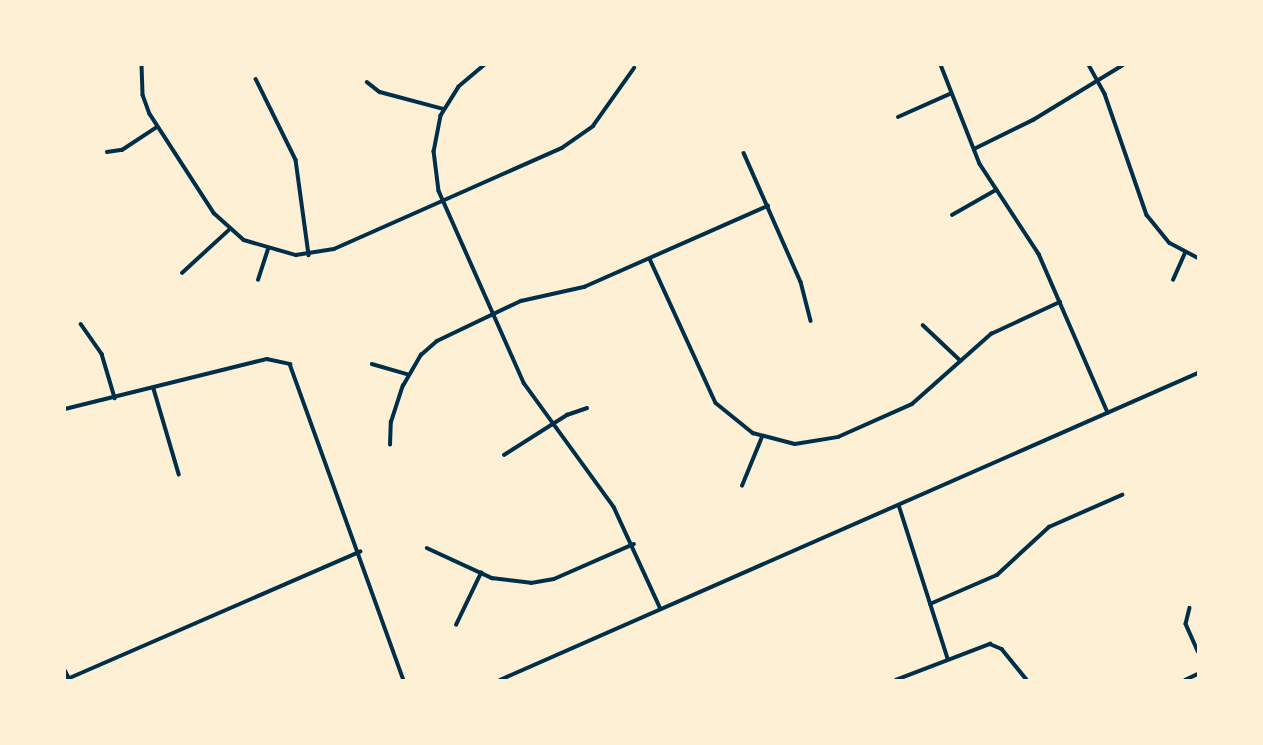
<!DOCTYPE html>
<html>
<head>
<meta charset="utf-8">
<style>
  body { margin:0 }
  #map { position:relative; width:1263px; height:745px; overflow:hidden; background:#fdf0d5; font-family:Helvetica,sans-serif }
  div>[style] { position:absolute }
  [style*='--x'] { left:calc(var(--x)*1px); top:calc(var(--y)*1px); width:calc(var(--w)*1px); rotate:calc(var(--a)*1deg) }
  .minor>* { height:3.5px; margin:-1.75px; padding:0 1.75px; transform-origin:1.75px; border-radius:1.75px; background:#003049 }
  span { translate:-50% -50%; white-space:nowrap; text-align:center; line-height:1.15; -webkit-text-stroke:5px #fdf0d5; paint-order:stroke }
  .frame { position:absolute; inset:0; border:66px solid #fdf0d5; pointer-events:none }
</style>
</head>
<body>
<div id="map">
  <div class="minor">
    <div style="--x:142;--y:65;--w:30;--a:88"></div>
    <div style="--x:143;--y:95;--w:20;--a:70"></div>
    <div style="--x:150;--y:114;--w:118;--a:57.1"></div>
    <div style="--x:214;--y:213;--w:40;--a:42"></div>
    <div style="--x:244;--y:240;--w:54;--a:16.1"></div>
    <div style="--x:296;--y:255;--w:38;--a:-9"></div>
    <div style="--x:334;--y:249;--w:249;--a:-23.9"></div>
    <div style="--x:562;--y:148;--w:38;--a:-35"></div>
    <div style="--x:593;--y:126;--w:71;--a:-54.7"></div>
    <div style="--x:485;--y:65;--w:34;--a:140"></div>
    <div style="--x:459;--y:87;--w:34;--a:122"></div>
    <div style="--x:441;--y:116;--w:36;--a:101"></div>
    <div style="--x:434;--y:151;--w:40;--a:82.9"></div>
    <div style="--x:439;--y:191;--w:210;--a:66.1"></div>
    <div style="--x:524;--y:383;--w:153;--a:54"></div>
    <div style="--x:614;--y:507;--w:112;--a:65.3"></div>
    <div style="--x:941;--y:65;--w:106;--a:68.5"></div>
    <div style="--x:980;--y:164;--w:108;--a:56.8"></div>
    <div style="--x:1039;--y:254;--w:173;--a:66.5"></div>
    <div style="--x:1089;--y:65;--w:33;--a:61"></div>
    <div style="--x:1105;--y:94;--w:128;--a:70.9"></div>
    <div style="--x:1147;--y:215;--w:36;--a:51"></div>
    <div style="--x:1170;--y:243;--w:32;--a:28"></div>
    <div style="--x:256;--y:79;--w:90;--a:63.7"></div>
    <div style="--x:296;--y:160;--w:96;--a:82.2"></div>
    <div style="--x:367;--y:82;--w:16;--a:38"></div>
    <div style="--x:380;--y:92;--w:66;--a:14.9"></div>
    <div style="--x:898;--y:117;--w:57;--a:-23.9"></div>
    <div style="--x:974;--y:149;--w:66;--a:-26.2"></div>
    <div style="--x:1033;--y:120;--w:105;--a:-31.4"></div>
    <div style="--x:107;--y:152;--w:15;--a:-8"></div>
    <div style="--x:122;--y:150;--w:42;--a:-33.3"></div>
    <div style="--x:744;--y:153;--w:141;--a:66.2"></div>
    <div style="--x:801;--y:282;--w:40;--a:75.6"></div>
    <div style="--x:952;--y:215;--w:51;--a:-29.6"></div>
    <div style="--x:650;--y:259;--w:158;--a:65.4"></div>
    <div style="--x:716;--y:403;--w:48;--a:39"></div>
    <div style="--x:753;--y:433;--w:43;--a:14.7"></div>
    <div style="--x:795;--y:444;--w:44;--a:-9.2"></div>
    <div style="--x:838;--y:437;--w:81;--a:-24"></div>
    <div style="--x:912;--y:404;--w:106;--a:-41.5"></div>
    <div style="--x:991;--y:334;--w:76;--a:-24.9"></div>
    <div style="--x:182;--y:273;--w:64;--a:-42.5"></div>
    <div style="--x:258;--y:280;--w:32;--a:-72"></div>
    <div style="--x:1173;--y:280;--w:30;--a:-66"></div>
    <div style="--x:81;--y:324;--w:37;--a:55"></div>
    <div style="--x:102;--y:354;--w:46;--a:73.5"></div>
    <div style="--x:923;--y:325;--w:52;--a:43.5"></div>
    <div style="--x:372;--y:364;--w:37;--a:16"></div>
    <div style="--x:154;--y:389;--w:89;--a:73.6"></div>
    <div style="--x:65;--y:409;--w:208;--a:-13.9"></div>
    <div style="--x:267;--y:359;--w:24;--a:12"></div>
    <div style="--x:290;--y:364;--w:336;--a:70.2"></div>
    <div style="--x:390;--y:445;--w:23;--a:-88"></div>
    <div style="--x:391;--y:422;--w:38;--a:-72"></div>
    <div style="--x:403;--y:386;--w:36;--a:-60"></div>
    <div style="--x:421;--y:355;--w:21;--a:-41"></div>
    <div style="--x:437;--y:341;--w:93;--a:-25.5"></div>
    <div style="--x:521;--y:301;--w:65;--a:-12.5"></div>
    <div style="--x:584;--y:287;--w:201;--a:-23.8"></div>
    <div style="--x:504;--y:455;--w:75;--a:-32.4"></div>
    <div style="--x:567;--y:415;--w:21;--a:-19"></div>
    <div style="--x:742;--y:486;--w:53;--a:-67.8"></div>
    <div style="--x:899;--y:505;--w:162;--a:72.3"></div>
    <div style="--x:427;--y:548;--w:72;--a:24.8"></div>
    <div style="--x:492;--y:578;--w:39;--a:7"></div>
    <div style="--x:531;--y:583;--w:23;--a:-10"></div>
    <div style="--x:554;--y:579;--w:87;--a:-23.6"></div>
    <div style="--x:930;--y:604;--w:73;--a:-23.4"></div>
    <div style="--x:997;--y:575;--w:71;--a:-42.7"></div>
    <div style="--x:1049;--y:527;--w:80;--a:-23.7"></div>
    <div style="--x:1190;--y:608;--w:16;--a:104"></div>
    <div style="--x:1186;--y:624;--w:30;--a:66"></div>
    <div style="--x:456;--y:625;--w:58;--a:-64.3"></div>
    <div style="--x:65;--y:670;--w:9;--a:63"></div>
    <div style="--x:65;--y:680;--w:322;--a:-23.5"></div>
    <div style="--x:500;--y:680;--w:763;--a:-23.74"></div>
    <div style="--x:896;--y:680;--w:101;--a:-21"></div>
    <div style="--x:990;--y:644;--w:13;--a:23"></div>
    <div style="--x:1002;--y:649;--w:40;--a:51"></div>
    <div style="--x:1185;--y:680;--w:14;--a:-25"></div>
  </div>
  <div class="frame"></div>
</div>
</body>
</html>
